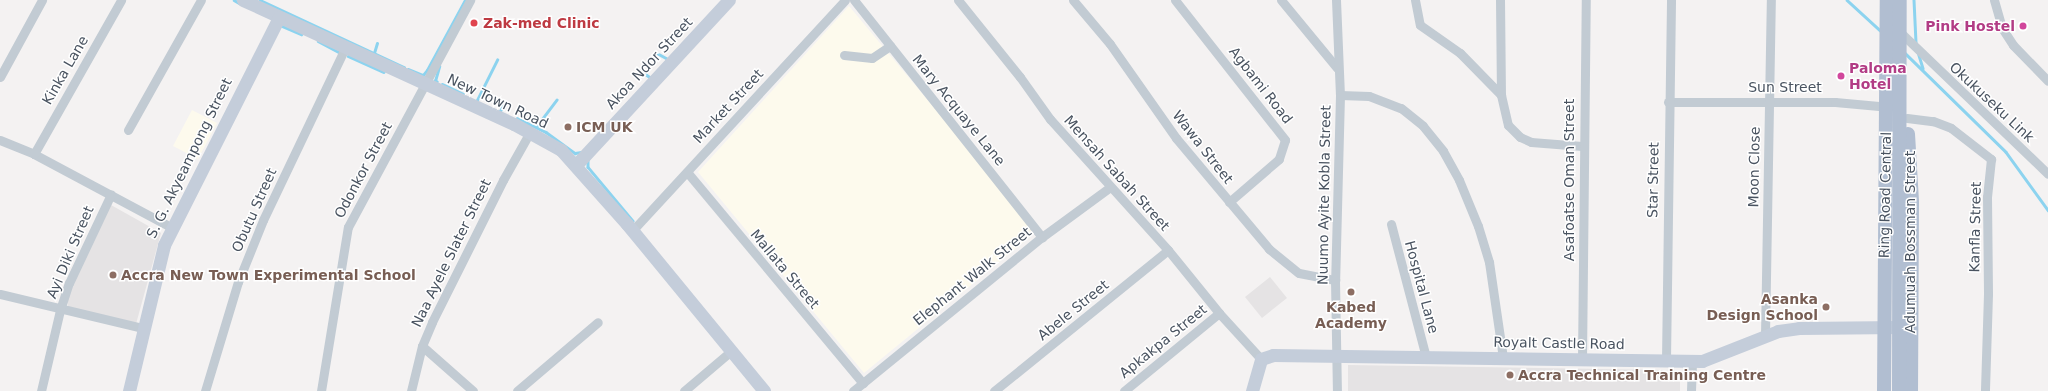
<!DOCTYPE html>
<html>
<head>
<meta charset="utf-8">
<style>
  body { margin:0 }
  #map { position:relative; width:2048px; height:391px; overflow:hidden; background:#f4f2f2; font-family:"DejaVu Sans",sans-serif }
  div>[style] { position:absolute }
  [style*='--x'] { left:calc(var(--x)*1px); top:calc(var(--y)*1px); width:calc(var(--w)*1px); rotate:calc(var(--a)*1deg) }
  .commercial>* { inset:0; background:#fdfaed }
  .education>* { inset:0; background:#e5e3e4 }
  .stream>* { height:2.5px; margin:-1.25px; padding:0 1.25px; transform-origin:1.25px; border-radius:1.25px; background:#8cd3ef }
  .street>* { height:9px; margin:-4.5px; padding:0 4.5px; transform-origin:4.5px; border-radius:4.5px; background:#c2cbd3 }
  .secondary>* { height:13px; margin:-6.5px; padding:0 6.5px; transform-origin:6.5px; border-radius:6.5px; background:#c4cdda }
  .primary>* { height:14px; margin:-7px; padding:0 7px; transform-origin:7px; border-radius:7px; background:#b1bed1 }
  .dots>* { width:11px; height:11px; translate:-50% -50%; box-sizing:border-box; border:2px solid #fff; border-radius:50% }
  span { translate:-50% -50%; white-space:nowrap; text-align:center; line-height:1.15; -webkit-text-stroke:3px #fff; paint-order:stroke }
  .health-label { font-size:14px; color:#be3a42; font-weight:700 }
  .left { translate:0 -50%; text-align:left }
  .hotel-label { font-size:14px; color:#b23c85; font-weight:700 }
  .right { translate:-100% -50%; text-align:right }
  .street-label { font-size:14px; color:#495360 }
  .education-label { font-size:14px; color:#785e54; font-weight:700 }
</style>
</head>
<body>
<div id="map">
  <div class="commercial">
    <div style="clip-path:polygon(849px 6px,1037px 231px,864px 373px,698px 172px)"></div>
    <div style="clip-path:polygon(192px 110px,217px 123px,198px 159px,173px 146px)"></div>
  </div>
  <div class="education">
    <div style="clip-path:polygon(111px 205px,161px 233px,136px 324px,68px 307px,67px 297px)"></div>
    <div style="clip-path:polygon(1270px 277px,1287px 298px,1262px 318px,1245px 297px)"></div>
    <div style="clip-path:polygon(1348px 365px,1662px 370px,1680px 381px,1680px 391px,1348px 391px)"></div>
  </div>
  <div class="stream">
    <div style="--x:234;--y:0;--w:6;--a:31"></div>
    <div style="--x:260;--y:0;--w:159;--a:25"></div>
    <div style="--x:1847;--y:0;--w:46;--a:42.4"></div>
    <div style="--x:1914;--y:0;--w:43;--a:87.3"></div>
    <div style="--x:282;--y:26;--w:21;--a:23"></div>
    <div style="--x:318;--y:41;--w:24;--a:28"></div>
    <div style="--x:1918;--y:52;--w:17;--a:73"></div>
    <div style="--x:374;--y:53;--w:10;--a:-73"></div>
    <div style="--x:657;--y:53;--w:13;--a:29"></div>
    <div style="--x:1905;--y:53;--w:141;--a:44.4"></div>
    <div style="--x:2006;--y:152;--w:72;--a:54.1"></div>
    <div style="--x:348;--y:56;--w:39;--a:24"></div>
    <div style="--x:408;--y:69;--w:16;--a:22"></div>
    <div style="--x:423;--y:75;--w:6;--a:-51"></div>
    <div style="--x:427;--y:70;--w:80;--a:-61.5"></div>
    <div style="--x:640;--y:70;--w:14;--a:36"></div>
    <div style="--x:437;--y:82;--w:2;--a:-153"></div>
    <div style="--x:435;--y:81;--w:15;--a:-74"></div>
    <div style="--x:442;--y:84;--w:23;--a:25"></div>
    <div style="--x:477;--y:100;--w:45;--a:-63.4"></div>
    <div style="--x:500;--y:111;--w:6;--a:-59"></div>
    <div style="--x:517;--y:118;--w:32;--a:26"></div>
    <div style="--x:546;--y:132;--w:36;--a:36"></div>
    <div style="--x:575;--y:153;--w:6;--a:-9"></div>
    <div style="--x:536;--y:127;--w:34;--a:-53"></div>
    <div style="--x:588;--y:160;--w:7;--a:90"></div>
    <div style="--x:588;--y:167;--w:70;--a:50.2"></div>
  </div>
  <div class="street">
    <div style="--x:854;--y:0;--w:303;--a:51.6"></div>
    <div style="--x:958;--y:0;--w:99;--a:51.2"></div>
    <div style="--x:1020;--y:77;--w:52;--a:54.5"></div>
    <div style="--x:1050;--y:119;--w:176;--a:48"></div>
    <div style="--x:1168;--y:250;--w:81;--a:51"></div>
    <div style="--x:1219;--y:313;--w:62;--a:47.6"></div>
    <div style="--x:1073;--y:0;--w:57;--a:49.9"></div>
    <div style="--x:1110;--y:44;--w:115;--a:54.9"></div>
    <div style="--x:1176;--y:138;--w:145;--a:50"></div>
    <div style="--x:1269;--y:249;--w:38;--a:39"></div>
    <div style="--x:1299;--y:273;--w:37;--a:11"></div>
    <div style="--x:1175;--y:0;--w:178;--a:51.8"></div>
    <div style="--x:1285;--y:140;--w:20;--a:108"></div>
    <div style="--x:1279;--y:159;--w:66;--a:139.3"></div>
    <div style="--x:1281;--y:0;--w:88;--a:50.5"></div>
    <div style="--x:1336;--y:0;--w:95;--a:87.6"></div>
    <div style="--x:1340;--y:95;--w:185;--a:91.5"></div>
    <div style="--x:1335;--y:280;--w:111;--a:89"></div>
    <div style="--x:1415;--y:0;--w:25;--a:79"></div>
    <div style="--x:1420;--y:25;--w:49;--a:35"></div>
    <div style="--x:1460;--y:53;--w:59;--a:45.7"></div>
    <div style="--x:1500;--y:0;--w:95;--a:89.4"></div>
    <div style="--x:1501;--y:95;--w:31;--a:77"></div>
    <div style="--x:1508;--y:125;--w:17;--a:45"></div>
    <div style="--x:1520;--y:137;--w:12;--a:24"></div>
    <div style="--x:1531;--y:142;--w:51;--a:4.5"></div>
    <div style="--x:1994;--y:0;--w:29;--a:74"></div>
    <div style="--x:2002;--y:28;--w:20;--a:57"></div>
    <div style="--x:2013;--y:45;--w:50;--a:45.8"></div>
    <div style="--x:1900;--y:32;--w:205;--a:43.8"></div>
    <div style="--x:844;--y:55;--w:28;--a:6"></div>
    <div style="--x:872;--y:58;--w:22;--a:-34"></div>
    <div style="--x:0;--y:77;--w:88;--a:-61.4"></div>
    <div style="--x:1340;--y:95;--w:29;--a:2"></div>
    <div style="--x:1369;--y:96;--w:34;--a:21"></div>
    <div style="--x:1401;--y:108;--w:28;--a:39"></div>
    <div style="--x:1423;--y:126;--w:32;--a:51"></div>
    <div style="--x:1443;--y:151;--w:33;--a:61"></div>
    <div style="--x:1459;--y:180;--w:50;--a:67.6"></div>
    <div style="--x:1478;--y:226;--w:38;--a:73"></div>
    <div style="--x:1489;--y:262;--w:97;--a:81.7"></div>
    <div style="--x:1668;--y:102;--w:167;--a:0"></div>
    <div style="--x:1835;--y:102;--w:55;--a:5.2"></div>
    <div style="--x:1907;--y:118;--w:26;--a:7"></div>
    <div style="--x:1933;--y:121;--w:19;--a:21"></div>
    <div style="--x:1951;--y:128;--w:51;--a:37.8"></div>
    <div style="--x:1991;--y:159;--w:38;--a:96"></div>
    <div style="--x:1987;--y:197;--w:97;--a:89.4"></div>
    <div style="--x:1988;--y:294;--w:97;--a:91.8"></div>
    <div style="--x:128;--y:130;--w:149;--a:-60.7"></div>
    <div style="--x:0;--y:140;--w:37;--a:22"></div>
    <div style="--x:34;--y:154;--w:155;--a:28.1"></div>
    <div style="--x:34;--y:154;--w:177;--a:-60.5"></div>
    <div style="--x:687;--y:172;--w:275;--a:50.2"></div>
    <div style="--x:1391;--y:224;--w:138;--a:75.3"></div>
    <div style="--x:632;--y:231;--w:314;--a:-47.3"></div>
    <div style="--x:0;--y:294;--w:147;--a:13.4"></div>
    <div style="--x:1765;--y:335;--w:335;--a:-89"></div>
    <div style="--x:422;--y:346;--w:68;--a:41.4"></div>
    <div style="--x:1582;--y:360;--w:360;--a:-89.4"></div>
    <div style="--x:1666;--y:360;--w:360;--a:-89.2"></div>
    <div style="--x:41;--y:391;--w:83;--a:-76.8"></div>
    <div style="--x:60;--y:310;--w:28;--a:-72"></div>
    <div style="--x:69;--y:283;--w:98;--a:-64.7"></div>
    <div style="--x:205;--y:391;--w:114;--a:-73.2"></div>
    <div style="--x:238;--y:282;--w:67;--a:-68"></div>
    <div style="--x:263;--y:220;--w:191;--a:-64.5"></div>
    <div style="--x:321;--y:391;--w:166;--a:-80.7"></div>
    <div style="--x:348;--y:227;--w:258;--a:-61.7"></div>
    <div style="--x:411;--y:391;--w:46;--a:-76.3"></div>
    <div style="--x:422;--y:346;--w:26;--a:-67"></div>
    <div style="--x:432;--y:322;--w:159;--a:-63.4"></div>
    <div style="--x:503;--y:180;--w:55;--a:-60.6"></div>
    <div style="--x:517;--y:391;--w:106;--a:-40.4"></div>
    <div style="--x:684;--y:391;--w:60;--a:-40.3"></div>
    <div style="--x:853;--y:391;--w:244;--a:-39.2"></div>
    <div style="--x:1042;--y:237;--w:84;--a:-36.3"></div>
    <div style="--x:994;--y:391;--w:224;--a:-39"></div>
    <div style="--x:1124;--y:391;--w:123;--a:-39.4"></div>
    <div style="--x:1691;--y:391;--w:30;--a:-88"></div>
  </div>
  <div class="secondary">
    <div style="--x:243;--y:0;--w:298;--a:24.6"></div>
    <div style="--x:514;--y:124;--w:54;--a:29"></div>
    <div style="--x:561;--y:150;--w:99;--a:48.3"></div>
    <div style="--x:627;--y:224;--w:216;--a:50.6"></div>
    <div style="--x:576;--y:165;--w:225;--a:-47.2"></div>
    <div style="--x:129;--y:391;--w:150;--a:-76.5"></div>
    <div style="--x:164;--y:245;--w:255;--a:-63.2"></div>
    <div style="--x:1252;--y:391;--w:33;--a:-74"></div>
    <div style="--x:1261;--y:359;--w:13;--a:-18"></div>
    <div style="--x:1273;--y:355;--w:429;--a:0.8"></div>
    <div style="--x:1702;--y:361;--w:82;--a:-21.5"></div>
    <div style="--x:1778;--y:331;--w:21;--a:-8"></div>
    <div style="--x:1799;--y:328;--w:101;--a:-0.6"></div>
  </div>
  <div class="primary">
    <div style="--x:1908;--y:134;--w:68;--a:86.6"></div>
    <div style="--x:1912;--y:202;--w:189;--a:90.3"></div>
    <div style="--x:1884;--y:391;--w:391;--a:-89.6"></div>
    <div style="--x:1899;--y:391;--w:391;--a:-89.9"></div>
  </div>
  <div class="dots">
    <div style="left:474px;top:23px;background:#e0444e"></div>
    <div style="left:2023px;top:26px;background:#d1479c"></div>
    <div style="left:1841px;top:76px;background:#d1479c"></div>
    <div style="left:568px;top:127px;background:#8d6e63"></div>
    <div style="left:113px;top:275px;background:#8d6e63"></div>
    <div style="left:1351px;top:292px;background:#8d6e63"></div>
    <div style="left:1826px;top:307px;background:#8d6e63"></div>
    <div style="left:1510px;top:375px;background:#8d6e63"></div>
  </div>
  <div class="health-label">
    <span class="left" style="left:483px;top:23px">Zak-med Clinic</span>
  </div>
  <div class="hotel-label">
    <span class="right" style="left:2015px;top:26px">Pink Hostel</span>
    <span class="left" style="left:1849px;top:76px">Paloma<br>Hotel</span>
  </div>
  <div class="street-label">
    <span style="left:649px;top:63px;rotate:-47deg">Akoa Ndor Street</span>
    <span style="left:65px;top:70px;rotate:-60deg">Kinka Lane</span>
    <span style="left:1261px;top:85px;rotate:52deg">Agbami Road</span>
    <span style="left:1785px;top:87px">Sun Street</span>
    <span style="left:498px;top:101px;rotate:25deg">New Town Road</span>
    <span style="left:1992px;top:102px;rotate:43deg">Okukuseku Link</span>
    <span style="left:728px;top:106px;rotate:-47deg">Market Street</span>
    <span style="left:959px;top:110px;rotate:51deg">Mary Acquaye Lane</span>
    <span style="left:1203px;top:147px;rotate:52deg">Wawa Street</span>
    <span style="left:189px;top:158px;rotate:-64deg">S. G. Akyeampong Street</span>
    <span style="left:1754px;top:167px;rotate:-89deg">Moon Close</span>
    <span style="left:363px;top:170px;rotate:-62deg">Odonkor Street</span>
    <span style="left:1117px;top:173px;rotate:48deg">Mensah Sabah Street</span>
    <span style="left:1569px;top:180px;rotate:-90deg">Asafoatse Oman Street</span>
    <span style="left:1653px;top:180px;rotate:-89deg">Star Street</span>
    <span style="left:1324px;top:195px;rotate:-89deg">Nuumo Ayite Kobla Street</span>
    <span style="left:1885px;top:195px;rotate:-89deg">Ring Road Central</span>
    <span style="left:254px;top:210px;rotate:-66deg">Obutu Street</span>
    <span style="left:1975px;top:227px;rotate:-89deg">Kanfla Street</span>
    <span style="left:1910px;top:242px;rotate:-90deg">Adumuah Bossman Street</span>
    <span style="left:70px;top:252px;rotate:-67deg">Ayi Diki Street</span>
    <span style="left:451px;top:253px;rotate:-64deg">Naa Ayele Slater Street</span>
    <span style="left:785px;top:269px;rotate:50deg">Mallata Street</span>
    <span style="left:972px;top:276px;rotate:-39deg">Elephant Walk Street</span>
    <span style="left:1422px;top:287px;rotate:75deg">Hospital Lane</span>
    <span style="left:1073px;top:310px;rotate:-39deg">Abele Street</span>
    <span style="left:1163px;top:341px;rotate:-39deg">Apkakpa Street</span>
    <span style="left:1559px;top:343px;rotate:1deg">Royalt Castle Road</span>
  </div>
  <div class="education-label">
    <span class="left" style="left:576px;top:127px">ICM UK</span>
    <span class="left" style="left:121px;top:275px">Accra New Town Experimental School</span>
    <span class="right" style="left:1818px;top:307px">Asanka<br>Design School</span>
    <span style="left:1351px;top:315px">Kabed<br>Academy</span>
    <span class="left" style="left:1518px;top:375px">Accra Technical Training Centre</span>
  </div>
</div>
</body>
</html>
